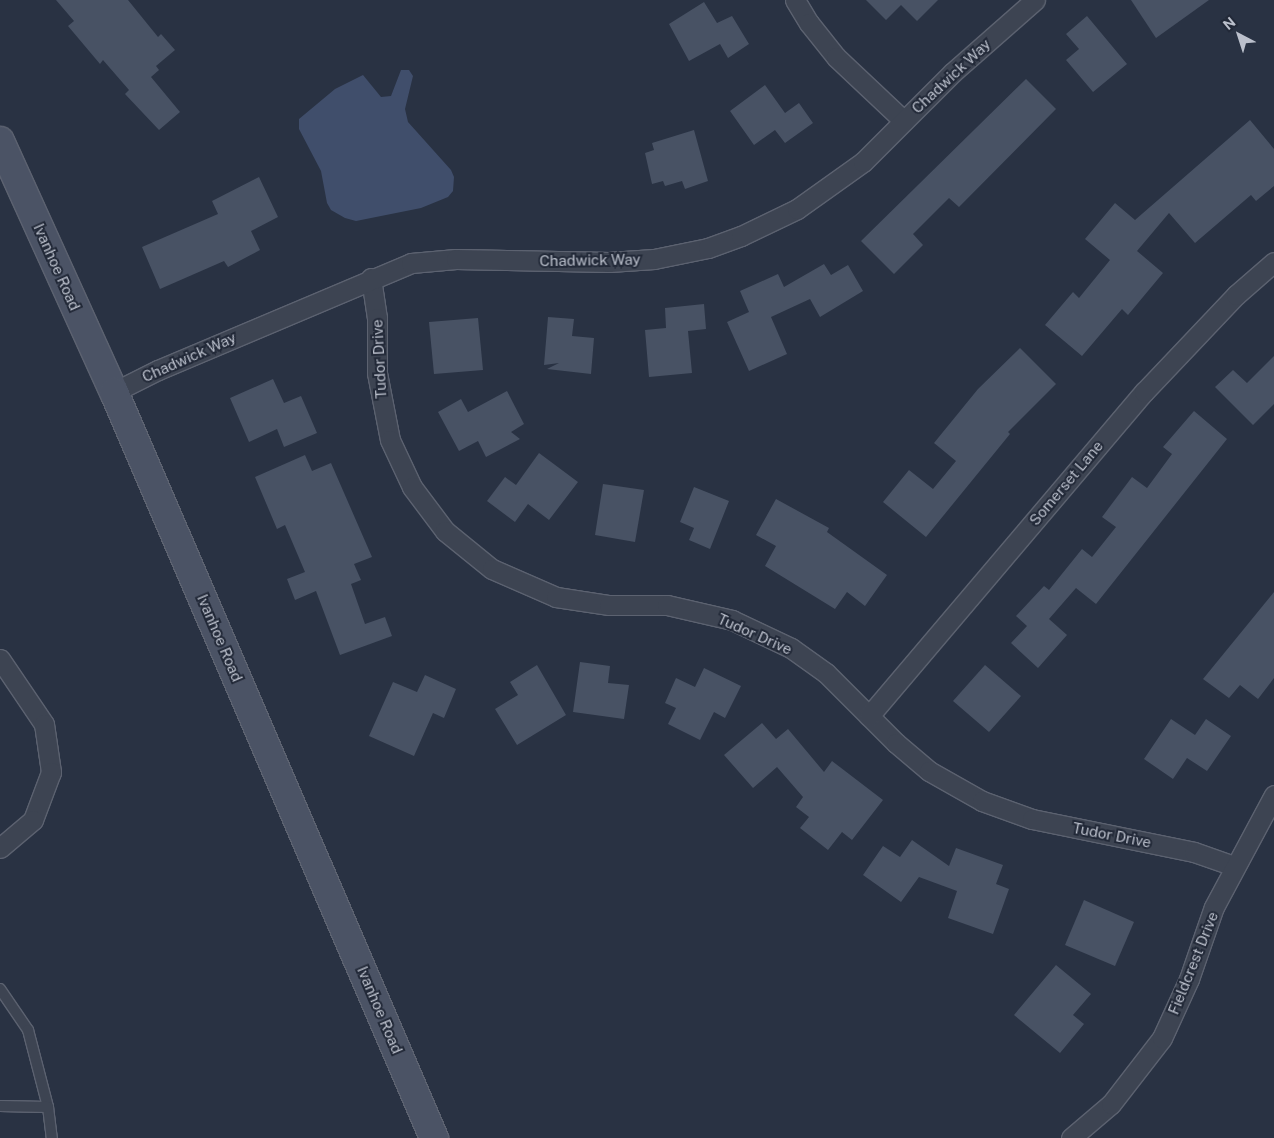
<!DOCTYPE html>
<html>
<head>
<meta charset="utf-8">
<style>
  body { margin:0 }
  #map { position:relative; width:1274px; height:1138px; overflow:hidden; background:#293243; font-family:"Public Sans",sans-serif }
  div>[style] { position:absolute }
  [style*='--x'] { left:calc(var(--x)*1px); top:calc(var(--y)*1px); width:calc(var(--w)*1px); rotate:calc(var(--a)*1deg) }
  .water>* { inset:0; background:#404e6b }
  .building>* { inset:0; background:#485264 }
  .roads { filter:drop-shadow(1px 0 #5c6270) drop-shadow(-1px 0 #5c6270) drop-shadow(0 1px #5c6270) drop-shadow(0 -1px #5c6270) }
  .lane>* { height:10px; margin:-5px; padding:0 5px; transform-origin:5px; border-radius:5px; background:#3d4452 }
  .street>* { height:19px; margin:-9.5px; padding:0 9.5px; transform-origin:9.5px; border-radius:9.5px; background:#3d4452 }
  .secondary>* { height:28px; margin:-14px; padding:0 14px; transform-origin:14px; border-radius:14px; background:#4b5365 }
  span { translate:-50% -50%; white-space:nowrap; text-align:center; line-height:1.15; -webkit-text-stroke:4px #222938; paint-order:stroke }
  .street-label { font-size:15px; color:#bbc0cc }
  .north { position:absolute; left:1214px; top:10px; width:50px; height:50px; -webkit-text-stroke:4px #222938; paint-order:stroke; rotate:320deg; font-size:14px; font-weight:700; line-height:20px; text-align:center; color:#bbc0cc }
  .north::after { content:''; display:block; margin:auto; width:18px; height:22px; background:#bbc0cc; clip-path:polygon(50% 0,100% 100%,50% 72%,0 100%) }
</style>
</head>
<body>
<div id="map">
  <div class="water">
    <div style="clip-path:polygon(401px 70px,409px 70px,413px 76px,405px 109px,408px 122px,451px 170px,454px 177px,453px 191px,448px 197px,421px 208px,356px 221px,345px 218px,331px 210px,327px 203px,321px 171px,299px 129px,299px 119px,335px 89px,363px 75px,381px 97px,391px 96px)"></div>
  </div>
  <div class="building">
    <div style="clip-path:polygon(56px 0,128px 0,158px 37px,161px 34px,175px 50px,156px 66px,159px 70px,151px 77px,180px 112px,159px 130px,125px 94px,129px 90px,103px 60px,100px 64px,68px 26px,74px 21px)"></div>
    <div style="clip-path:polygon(866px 0,938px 0,917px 21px,901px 5px,886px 20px)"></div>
    <div style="clip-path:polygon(1131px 0,1209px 0,1156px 38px)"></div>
    <div style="clip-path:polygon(704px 2px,717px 23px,732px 16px,749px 44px,728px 58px,720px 44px,689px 61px,669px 24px)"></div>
    <div style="clip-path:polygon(1087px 16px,1127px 64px,1093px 92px,1066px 60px,1079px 49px,1066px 34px)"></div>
    <div style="clip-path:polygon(1026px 79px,1056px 109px,959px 207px,949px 198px,913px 234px,923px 245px,894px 274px,861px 241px)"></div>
    <div style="clip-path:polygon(765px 85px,785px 113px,799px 103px,813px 123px,785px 143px,775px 130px,754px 145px,730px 111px)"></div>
    <div style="clip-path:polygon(1250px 120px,1274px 149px,1274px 186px,1256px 201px,1251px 195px,1195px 243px,1169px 213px,1137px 251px,1163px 273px,1128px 315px,1122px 309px,1082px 356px,1045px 325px,1073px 292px,1079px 298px,1110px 260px,1085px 239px,1115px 203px,1135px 220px)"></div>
    <div style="clip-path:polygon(694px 130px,708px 181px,685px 189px,682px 181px,665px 186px,663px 181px,652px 184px,645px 153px,654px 150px,652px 143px)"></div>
    <div style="clip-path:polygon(259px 177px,278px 217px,251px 231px,260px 250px,228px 267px,224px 261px,160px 289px,142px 247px,218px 214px,212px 201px)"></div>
    <div style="clip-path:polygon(824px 264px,831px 275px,848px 265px,863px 291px,820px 317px,810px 299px,771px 317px,787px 354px,749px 371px,727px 322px,749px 312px,740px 291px,778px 274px,784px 287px)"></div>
    <div style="clip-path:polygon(704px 304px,706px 329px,688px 331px,692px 373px,649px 377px,645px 330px,666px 328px,665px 308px)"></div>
    <div style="clip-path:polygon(548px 317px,574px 319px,572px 336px,594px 338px,591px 374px,547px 369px,559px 363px,544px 365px)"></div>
    <div style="clip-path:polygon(478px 318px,483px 370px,434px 374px,429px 322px)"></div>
    <div style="clip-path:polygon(1020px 348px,1056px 384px,1008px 432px,1010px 434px,926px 537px,883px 502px,909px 470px,933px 489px,956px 461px,934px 443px,978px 389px)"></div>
    <div style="clip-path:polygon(1274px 356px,1274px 404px,1253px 425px,1215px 387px,1233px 370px,1247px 383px)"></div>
    <div style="clip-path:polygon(273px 379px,284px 403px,301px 396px,317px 433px,284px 447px,277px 429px,249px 442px,230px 398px)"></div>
    <div style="clip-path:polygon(507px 391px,524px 424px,511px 432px,520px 439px,486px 457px,478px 441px,459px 451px,438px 412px,461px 399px,468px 412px)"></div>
    <div style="clip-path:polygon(1194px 411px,1227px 439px,1096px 604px,1076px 588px,1049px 619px,1067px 635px,1038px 668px,1011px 643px,1027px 626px,1016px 616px,1044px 586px,1049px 590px,1082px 549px,1092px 557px,1116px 527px,1102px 517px,1132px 477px,1147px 488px,1172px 454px,1163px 447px)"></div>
    <div style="clip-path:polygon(539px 453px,578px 482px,549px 520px,528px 504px,515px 522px,487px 501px,505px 477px,516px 485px)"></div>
    <div style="clip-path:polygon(305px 455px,312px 471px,331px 463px,372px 557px,354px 564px,361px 580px,351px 584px,365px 624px,385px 617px,392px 636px,340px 655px,316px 591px,295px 600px,287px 579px,305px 572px,285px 525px,277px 529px,255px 477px)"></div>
    <div style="clip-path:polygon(603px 484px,644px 490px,635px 542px,595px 535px)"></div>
    <div style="clip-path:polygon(694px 487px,729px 501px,710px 549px,689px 540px,694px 528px,680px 522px)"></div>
    <div style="clip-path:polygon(776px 499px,829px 528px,827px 532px,887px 575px,865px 606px,847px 592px,835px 609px,765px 566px,776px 546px,756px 535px)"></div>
    <div style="clip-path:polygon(1274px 592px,1274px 678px,1258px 699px,1240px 685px,1229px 698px,1203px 679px)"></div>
    <div style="clip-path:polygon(580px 662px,610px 666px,608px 683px,629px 685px,624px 719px,573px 712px)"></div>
    <div style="clip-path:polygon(537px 665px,566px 715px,517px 745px,495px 709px,518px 695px,510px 682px)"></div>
    <div style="clip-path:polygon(985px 665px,1021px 696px,989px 732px,953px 701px)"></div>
    <div style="clip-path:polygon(704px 668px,741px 686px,725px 718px,714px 712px,700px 740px,668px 724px,676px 708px,665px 703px,676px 678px,695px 687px)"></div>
    <div style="clip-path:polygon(425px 675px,456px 689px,444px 718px,433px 713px,414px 756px,369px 736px,393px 682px,417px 692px)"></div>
    <div style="clip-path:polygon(1171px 719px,1195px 735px,1206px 719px,1231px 736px,1207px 771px,1187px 758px,1173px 779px,1144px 759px)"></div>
    <div style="clip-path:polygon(762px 723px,776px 739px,788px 729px,824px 772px,832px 761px,883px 800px,852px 840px,842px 832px,828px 850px,800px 828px,809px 817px,796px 807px,803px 797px,777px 767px,753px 788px,724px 755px)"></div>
    <div style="clip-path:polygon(912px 840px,949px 866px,956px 848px,1003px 865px,996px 884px,1009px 889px,993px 934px,948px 918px,957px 891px,919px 877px,901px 902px,863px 875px,883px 846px,900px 857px)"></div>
    <div style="clip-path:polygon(1084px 900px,1134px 922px,1115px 966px,1065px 945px)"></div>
    <div style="clip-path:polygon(1056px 965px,1091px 994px,1073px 1015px,1084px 1024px,1060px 1053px,1014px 1015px)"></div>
  </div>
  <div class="roads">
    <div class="lane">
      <div style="--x:0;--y:989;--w:50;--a:55.7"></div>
      <div style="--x:28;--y:1030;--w:80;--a:75.4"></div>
      <div style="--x:48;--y:1107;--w:31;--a:83"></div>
      <div style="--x:0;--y:1106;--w:48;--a:1.2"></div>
    </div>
    <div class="street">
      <div style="--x:795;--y:0;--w:27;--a:59"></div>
      <div style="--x:809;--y:23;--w:43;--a:51.5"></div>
      <div style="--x:836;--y:57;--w:93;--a:43.3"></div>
      <div style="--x:371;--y:278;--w:40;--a:81.5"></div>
      <div style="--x:377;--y:318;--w:55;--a:90"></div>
      <div style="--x:377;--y:373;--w:68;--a:79"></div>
      <div style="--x:390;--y:440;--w:52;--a:64.9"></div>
      <div style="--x:412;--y:487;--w:55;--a:53.1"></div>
      <div style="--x:445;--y:531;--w:60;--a:39"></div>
      <div style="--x:492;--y:569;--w:70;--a:23.6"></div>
      <div style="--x:556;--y:597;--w:54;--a:8.6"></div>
      <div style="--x:609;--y:605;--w:58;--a:0"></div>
      <div style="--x:667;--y:605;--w:67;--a:13"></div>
      <div style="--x:732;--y:620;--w:65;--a:25.4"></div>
      <div style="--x:791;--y:648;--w:43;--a:35.5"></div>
      <div style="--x:826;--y:673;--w:99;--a:45"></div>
      <div style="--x:896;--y:743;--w:43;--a:40.3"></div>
      <div style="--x:929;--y:771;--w:61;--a:29.5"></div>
      <div style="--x:982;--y:801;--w:53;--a:19.8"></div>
      <div style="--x:1032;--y:819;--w:165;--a:11.5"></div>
      <div style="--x:1194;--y:852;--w:42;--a:19.3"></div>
      <div style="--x:114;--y:392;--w:49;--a:-26.6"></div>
      <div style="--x:158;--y:370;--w:275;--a:-22.9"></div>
      <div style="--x:411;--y:263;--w:45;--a:-5.1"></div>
      <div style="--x:456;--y:259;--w:153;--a:1.1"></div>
      <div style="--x:609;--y:262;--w:45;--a:-3.8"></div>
      <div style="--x:654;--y:259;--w:55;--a:-11.5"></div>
      <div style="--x:708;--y:248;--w:35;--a:-20"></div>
      <div style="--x:741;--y:236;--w:62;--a:-25.7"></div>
      <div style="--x:797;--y:209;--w:81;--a:-35.5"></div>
      <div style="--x:863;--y:162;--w:127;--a:-45"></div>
      <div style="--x:953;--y:72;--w:109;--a:-41.3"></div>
      <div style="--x:0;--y:659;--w:78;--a:55.9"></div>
      <div style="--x:44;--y:724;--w:49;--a:81.7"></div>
      <div style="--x:51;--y:772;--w:51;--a:110.6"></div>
      <div style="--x:33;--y:820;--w:43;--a:139.7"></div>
      <div style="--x:869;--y:716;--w:425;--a:-49.7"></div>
      <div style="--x:1144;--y:392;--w:134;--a:-46.5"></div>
      <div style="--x:1236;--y:295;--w:50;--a:-41"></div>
      <div style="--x:1071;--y:1138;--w:52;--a:-40.4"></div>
      <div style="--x:1111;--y:1104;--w:83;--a:-52.3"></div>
      <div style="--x:1162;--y:1038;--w:65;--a:-65.4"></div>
      <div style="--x:1189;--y:979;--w:76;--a:-70.9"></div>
      <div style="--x:1214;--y:907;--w:127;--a:-61.8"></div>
    </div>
    <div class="secondary">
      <div style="--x:0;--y:141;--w:276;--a:65.6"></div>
      <div style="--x:114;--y:392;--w:812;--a:66.78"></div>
    </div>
  </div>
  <div class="street-label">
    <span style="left:951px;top:76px;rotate:-43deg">Chadwick Way</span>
    <span style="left:590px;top:260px;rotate:-1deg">Chadwick Way</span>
    <span style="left:57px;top:267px;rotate:66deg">Ivanhoe Road</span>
    <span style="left:189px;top:357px;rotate:-24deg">Chadwick Way</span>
    <span style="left:379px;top:359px;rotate:-93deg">Tudor Drive</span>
    <span style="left:1066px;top:483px;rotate:-50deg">Somerset Lane</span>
    <span style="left:755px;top:634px;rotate:24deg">Tudor Drive</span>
    <span style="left:220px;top:638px;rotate:67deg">Ivanhoe Road</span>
    <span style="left:1112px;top:835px;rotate:11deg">Tudor Drive</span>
    <span style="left:1193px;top:963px;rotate:-68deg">Fieldcrest Drive</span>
    <span style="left:380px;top:1010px;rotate:67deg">Ivanhoe Road</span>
  </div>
  <div class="north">N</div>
</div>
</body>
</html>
